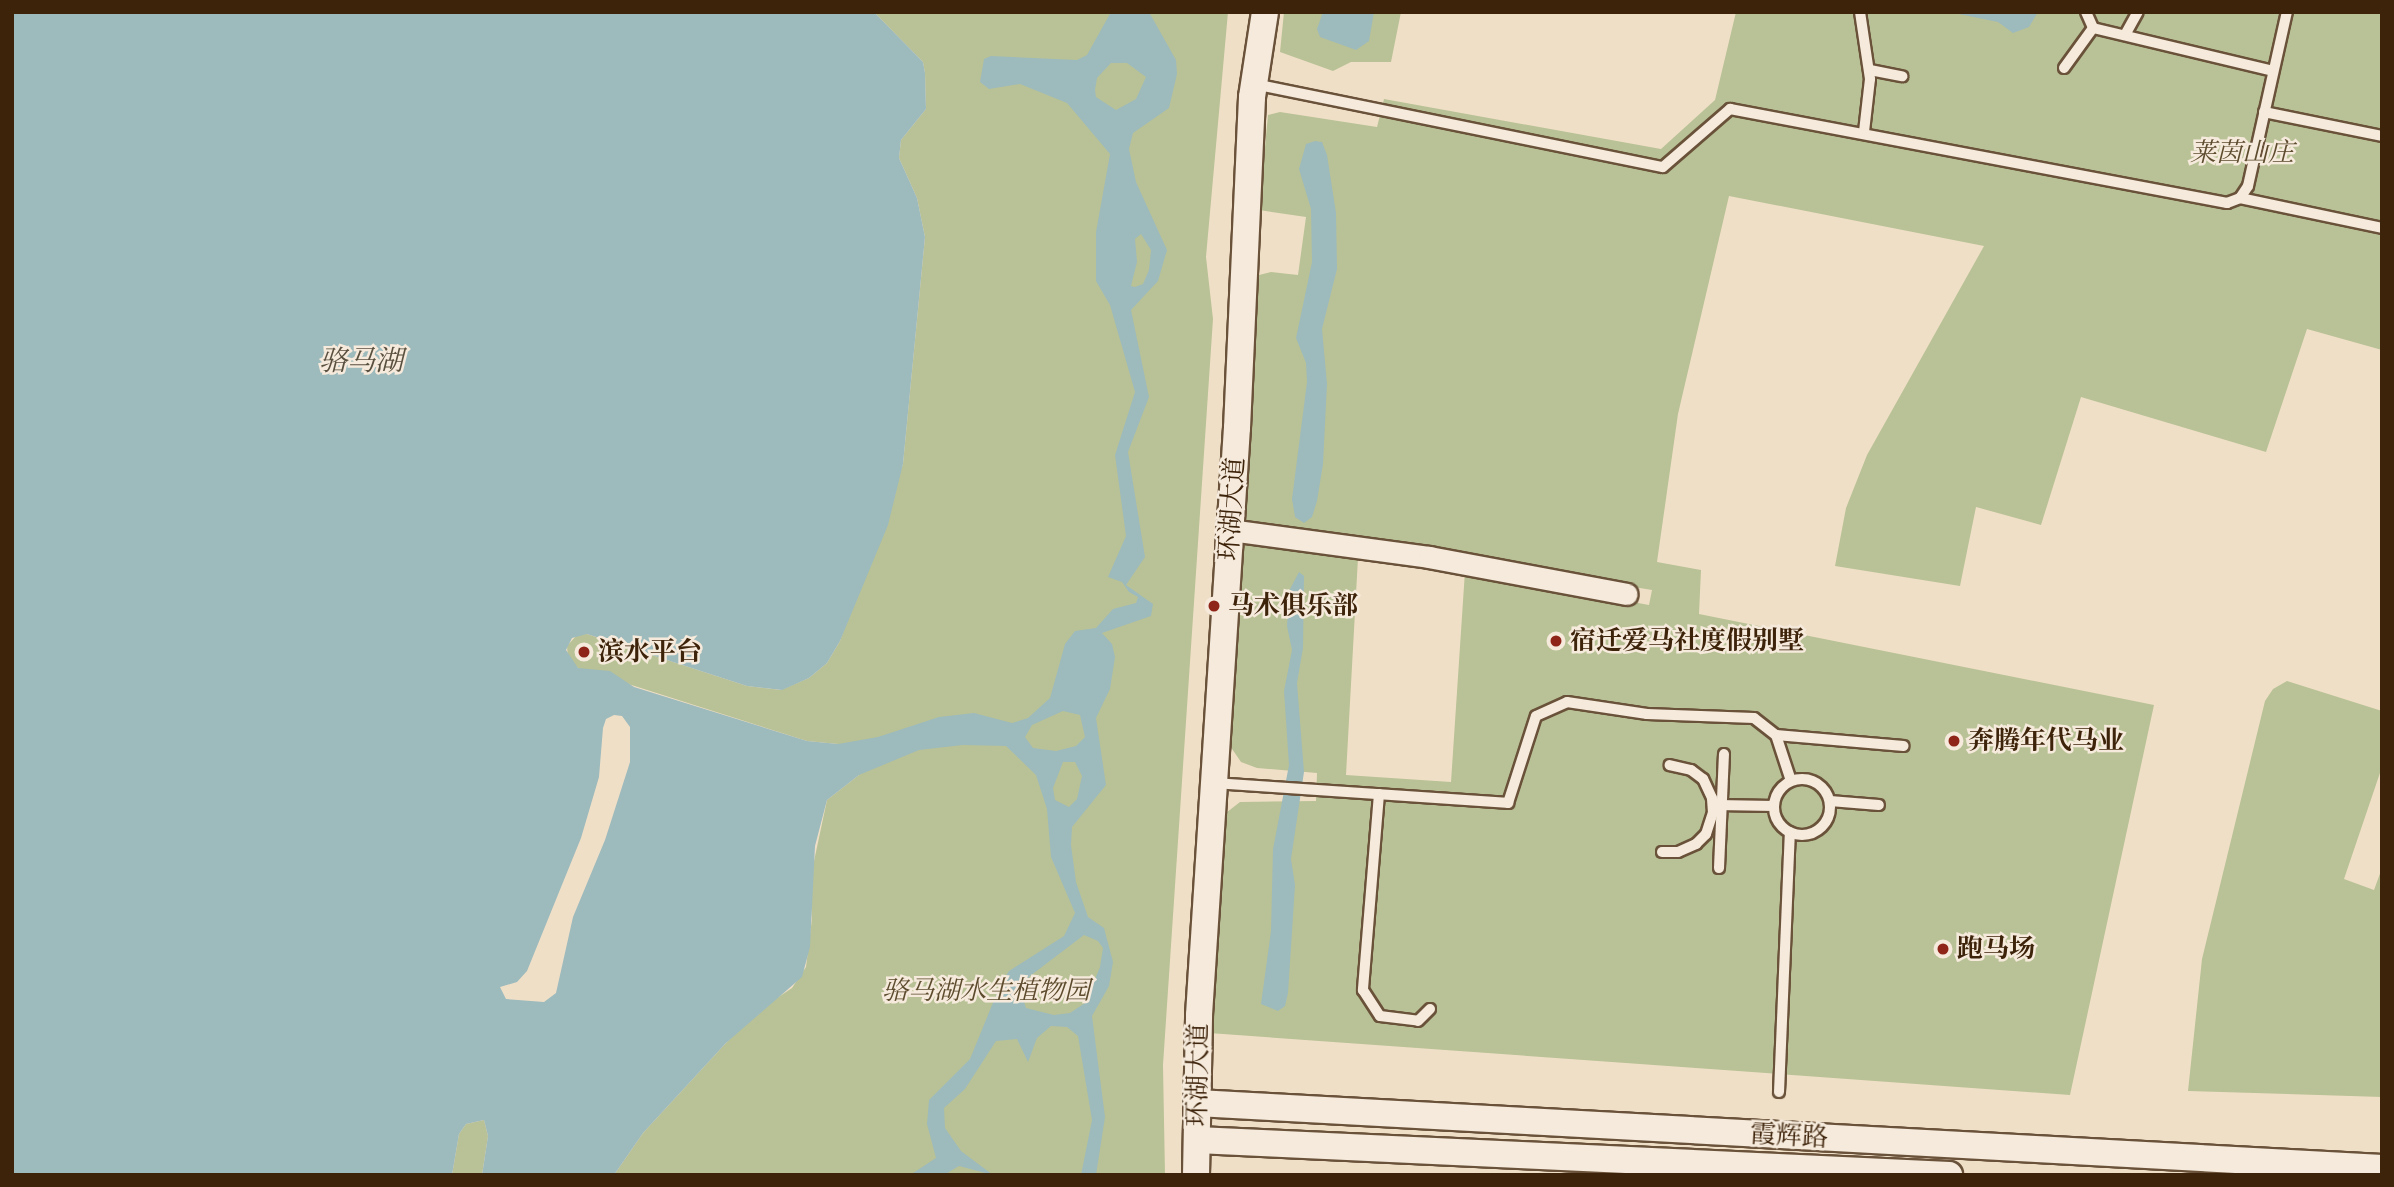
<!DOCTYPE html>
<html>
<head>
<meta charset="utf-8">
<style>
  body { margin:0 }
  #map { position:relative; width:2394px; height:1187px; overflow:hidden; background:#f0dfc7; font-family:"IM FELL French Canon","Noto Serif SC",serif }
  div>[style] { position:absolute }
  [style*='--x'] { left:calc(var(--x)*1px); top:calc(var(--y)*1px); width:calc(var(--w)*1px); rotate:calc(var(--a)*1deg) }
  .green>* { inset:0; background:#b9c296 }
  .water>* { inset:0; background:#9dbabd }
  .roads { filter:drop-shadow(2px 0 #6a523a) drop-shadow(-2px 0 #6a523a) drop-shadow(0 2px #6a523a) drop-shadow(0 -2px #6a523a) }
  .service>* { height:10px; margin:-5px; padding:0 5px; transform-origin:5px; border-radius:5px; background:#f5eadb }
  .service>.ring { margin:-5px; padding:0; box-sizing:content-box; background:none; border:10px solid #f5eadb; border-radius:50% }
  .minor>* { height:21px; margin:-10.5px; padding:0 10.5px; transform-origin:10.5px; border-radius:10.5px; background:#f5eadb }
  .tertiary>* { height:26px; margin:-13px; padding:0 13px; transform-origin:13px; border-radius:13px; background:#f5eadb }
  .dots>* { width:19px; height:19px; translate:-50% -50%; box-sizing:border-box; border:4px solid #f5eadb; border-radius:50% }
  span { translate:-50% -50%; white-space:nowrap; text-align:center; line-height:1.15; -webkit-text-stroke:5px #f5eadb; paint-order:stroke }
  .park-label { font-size:26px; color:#5d4b2e; font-style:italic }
  .street-label { font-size:26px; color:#3e230b }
  .poi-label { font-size:26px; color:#3e230b; font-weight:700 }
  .left { translate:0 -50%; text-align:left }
  .water-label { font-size:28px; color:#5a5040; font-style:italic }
  .frame { position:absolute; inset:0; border:14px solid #3e230b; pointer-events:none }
</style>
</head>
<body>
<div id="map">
  <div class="green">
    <div style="clip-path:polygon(874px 12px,1228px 12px,1206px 257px,1213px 319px,1163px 1065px,1165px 1175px,614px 1175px,643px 1133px,726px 1043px,759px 1010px,792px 988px,806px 967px,812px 919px,810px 880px,827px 800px,859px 775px,838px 744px,807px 741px,578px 668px,568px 659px,567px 646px,577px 635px,587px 634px,747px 686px,781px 690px,809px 678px,827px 663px,840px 641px,903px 464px,925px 237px,917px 198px,899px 158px,901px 140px,926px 109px,925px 73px,923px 62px)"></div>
    <div style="clip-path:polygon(1284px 12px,1401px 12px,1391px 62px,1351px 62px,1333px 71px,1280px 52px)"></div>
    <div style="clip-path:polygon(1736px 12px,2382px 12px,2382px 350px,2307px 329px,2266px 452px,2081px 397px,2041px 525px,1976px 507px,1960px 586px,1835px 566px,1846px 508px,1867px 455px,1984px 246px,1729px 196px,1678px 414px,1657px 562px,1701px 570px,1699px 614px,2154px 705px,2070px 1095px,1209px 1033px,1222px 816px,1240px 802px,1316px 801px,1317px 773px,1257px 768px,1241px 762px,1230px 746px,1239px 546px,1247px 542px,1358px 558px,1346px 775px,1451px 782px,1465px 571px,1649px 605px,1652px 590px,1243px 523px,1257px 280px,1259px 275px,1271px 272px,1298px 275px,1306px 217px,1259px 210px,1268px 115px,1280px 112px,1377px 127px,1384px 99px,1661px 149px,1715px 100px)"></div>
    <div style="clip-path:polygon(2287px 681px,2382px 711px,2382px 767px,2344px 879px,2374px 890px,2382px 868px,2382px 1097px,2188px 1091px,2202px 959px,2265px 701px,2273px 689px)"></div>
    <div style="clip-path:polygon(484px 1120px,488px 1136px,482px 1175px,452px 1175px,459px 1134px,466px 1124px)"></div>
  </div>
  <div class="water">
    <div style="clip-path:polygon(evenodd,12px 12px,874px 12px,923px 62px,925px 73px,926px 109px,901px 140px,899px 158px,917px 198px,925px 237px,903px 464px,888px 525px,840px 641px,827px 663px,809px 678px,782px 690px,747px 686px,587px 634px,572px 638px,566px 650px,578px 668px,610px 671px,634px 687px,807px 741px,838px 744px,878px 737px,939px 717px,974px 713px,1012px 723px,1028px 718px,1050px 698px,1065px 644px,1075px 631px,1096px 628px,1113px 609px,1136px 603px,1138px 597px,1129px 592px,1122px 582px,1108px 577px,1126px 536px,1115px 455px,1135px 392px,1110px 305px,1096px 281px,1096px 232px,1110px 154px,1067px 103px,1020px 84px,989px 89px,980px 82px,984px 59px,991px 56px,1077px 60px,1087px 55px,1111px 12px,1149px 12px,1176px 60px,1177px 74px,1169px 108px,1133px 133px,1129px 149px,1136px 182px,1167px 250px,1158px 281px,1131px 310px,1149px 397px,1128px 452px,1145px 557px,1126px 585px,1153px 604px,1151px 616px,1102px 633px,1112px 644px,1115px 657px,1110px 689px,1096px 718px,1106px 785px,1072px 827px,1071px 845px,1076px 882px,1088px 917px,1104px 928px,1113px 962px,1109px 986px,1092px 1016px,1105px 1117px,1096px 1175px,1081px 1175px,1092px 1120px,1078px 1036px,1067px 1027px,1051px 1026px,1037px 1038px,1028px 1062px,1017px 1039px,996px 1041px,965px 1089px,944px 1108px,945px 1128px,961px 1151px,993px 1175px,959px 1166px,944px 1175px,910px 1175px,936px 1158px,927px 1124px,929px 1100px,970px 1059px,1001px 983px,1009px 971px,1064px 936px,1075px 913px,1051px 857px,1047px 809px,1036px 775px,1006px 746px,963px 745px,919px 750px,859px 775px,827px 800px,815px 846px,810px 947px,802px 977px,726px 1043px,643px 1133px,614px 1175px,482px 1175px,488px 1136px,484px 1120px,466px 1124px,459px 1134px,452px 1175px,12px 1175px,12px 12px,1111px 63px,1127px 63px,1146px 77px,1136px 99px,1116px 110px,1096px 97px,1095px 90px,1097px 78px,1111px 63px,12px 12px,1141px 234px,1151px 250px,1149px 270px,1143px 284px,1135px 287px,1131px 286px,1137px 262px,1135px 239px,1141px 234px,12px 12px,1063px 711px,1080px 715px,1085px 737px,1076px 746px,1056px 751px,1033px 748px,1025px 737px,1032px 725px,1063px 711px,12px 12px,614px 715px,622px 716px,630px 727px,630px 762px,605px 840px,573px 917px,556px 993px,544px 1002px,506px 999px,500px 987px,517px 982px,527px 971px,581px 838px,599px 777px,603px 728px,606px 719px,614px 715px,12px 12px,1075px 762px,1082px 776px,1077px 799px,1069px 807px,1055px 800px,1053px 788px,1063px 762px,1075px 762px,12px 12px,1084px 935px,1098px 941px,1103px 948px,1100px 967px,1085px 1003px,1070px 1013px,1054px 1015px,1026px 1008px,1020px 990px,1030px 976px,1084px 935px)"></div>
    <div style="clip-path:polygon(1323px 12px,1374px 12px,1369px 41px,1356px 50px,1320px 37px,1317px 29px)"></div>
    <div style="clip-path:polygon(1949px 12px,2038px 12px,2029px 27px,2013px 33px,1998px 22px)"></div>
    <div style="clip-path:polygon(1315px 141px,1322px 142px,1327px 155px,1336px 213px,1337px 269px,1322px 329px,1327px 384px,1323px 464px,1317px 501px,1312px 517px,1304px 523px,1295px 517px,1292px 499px,1307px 382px,1306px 363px,1296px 338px,1312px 262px,1311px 209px,1299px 169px,1306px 144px)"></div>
    <div style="clip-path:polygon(1299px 572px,1304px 576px,1303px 648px,1297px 683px,1304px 772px,1291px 859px,1295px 885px,1288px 993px,1285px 1006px,1278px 1011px,1261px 1004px,1271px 931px,1273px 849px,1289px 765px,1284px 691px,1292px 650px,1287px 626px,1289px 591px)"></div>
  </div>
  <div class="roads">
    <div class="service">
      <div style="--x:1860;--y:12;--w:68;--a:81.5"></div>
      <div style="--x:1870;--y:79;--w:53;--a:96.5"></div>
      <div style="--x:2086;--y:12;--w:17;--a:66"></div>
      <div style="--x:2093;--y:28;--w:185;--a:13.4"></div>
      <div style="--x:2125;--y:35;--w:26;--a:-61"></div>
      <div style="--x:2064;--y:68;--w:49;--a:-54.1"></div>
      <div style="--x:1870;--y:70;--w:33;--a:11"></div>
      <div style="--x:1254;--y:84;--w:417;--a:11.5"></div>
      <div style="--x:1663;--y:167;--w:89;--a:-40.9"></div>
      <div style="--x:1730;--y:109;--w:506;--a:10.71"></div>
      <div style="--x:2227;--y:203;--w:14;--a:-21"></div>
      <div style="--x:2240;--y:198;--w:14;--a:-56"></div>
      <div style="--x:2248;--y:186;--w:178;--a:-77.4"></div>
      <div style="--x:2264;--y:112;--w:120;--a:11.5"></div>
      <div style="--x:2240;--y:198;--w:145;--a:11.9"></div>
      <div style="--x:1776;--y:735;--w:128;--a:4.9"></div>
      <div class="ring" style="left:1774px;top:779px;width:46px;height:46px"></div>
      <div style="--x:1215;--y:783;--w:294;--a:3.9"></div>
      <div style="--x:1508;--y:803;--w:91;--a:-72.2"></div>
      <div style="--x:1536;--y:716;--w:34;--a:-24"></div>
      <div style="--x:1567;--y:702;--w:81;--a:8.5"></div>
      <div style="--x:1647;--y:714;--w:107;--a:2.1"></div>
      <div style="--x:1754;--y:718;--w:28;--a:38"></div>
      <div style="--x:1776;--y:735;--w:48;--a:71.9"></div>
      <div style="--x:1379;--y:794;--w:197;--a:94.7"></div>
      <div style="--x:1363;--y:990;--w:31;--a:57"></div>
      <div style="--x:1380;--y:1016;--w:38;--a:7"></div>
      <div style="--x:1418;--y:1021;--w:17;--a:-45"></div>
      <div style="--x:1830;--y:801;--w:49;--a:4.7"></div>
      <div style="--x:1717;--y:805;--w:57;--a:1"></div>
      <div style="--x:1662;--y:852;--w:16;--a:0"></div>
      <div style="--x:1678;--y:852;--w:20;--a:-24"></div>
      <div style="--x:1696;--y:844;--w:14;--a:-45"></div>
      <div style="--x:1706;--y:834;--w:22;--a:-72"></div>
      <div style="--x:1713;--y:813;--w:15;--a:-94"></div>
      <div style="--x:1712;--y:798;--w:21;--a:-115"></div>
      <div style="--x:1703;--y:779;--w:15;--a:-143"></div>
      <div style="--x:1691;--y:770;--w:22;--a:-167"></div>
      <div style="--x:1719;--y:868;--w:114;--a:-87.5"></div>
      <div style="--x:1779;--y:1092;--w:260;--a:-87.6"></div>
    </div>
    <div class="minor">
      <div style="--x:1230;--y:530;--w:201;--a:7.7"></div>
      <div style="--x:1429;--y:557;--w:201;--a:10.6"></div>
    </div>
    <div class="tertiary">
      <div style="--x:1197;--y:1103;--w:1187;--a:3.14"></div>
      <div style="--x:1197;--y:1140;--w:753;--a:2.66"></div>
      <div style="--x:1196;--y:1175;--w:160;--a:-88.9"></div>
      <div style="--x:1199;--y:1015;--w:588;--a:-86.3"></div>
      <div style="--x:1237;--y:428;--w:331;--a:-87.4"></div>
      <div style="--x:1252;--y:97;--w:86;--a:-81.3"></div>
    </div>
  </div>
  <div class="dots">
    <div style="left:1214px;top:606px;background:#8f2418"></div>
    <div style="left:1556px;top:641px;background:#8f2418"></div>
    <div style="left:584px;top:652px;background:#8f2418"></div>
    <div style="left:1954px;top:741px;background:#8f2418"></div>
    <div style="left:1943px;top:949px;background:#8f2418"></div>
  </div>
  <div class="park-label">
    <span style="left:2242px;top:153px">莱茵山庄</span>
    <span style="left:986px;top:991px">骆马湖水生植物园</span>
  </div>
  <div class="street-label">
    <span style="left:1232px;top:509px;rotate:-86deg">环湖大道</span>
    <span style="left:1198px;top:1075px;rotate:-89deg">环湖大道</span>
    <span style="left:1789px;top:1136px;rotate:3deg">霞辉路</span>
  </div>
  <div class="poi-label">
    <span class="left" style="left:1228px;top:606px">马术俱乐部</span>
    <span class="left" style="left:1570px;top:641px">宿迁爱马社度假别墅</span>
    <span class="left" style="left:598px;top:652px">滨水平台</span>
    <span class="left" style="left:1968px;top:741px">奔腾年代马业</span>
    <span class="left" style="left:1957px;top:949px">跑马场</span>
  </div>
  <div class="water-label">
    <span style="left:361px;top:361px">骆马湖</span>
  </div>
  <div class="frame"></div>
</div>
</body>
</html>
